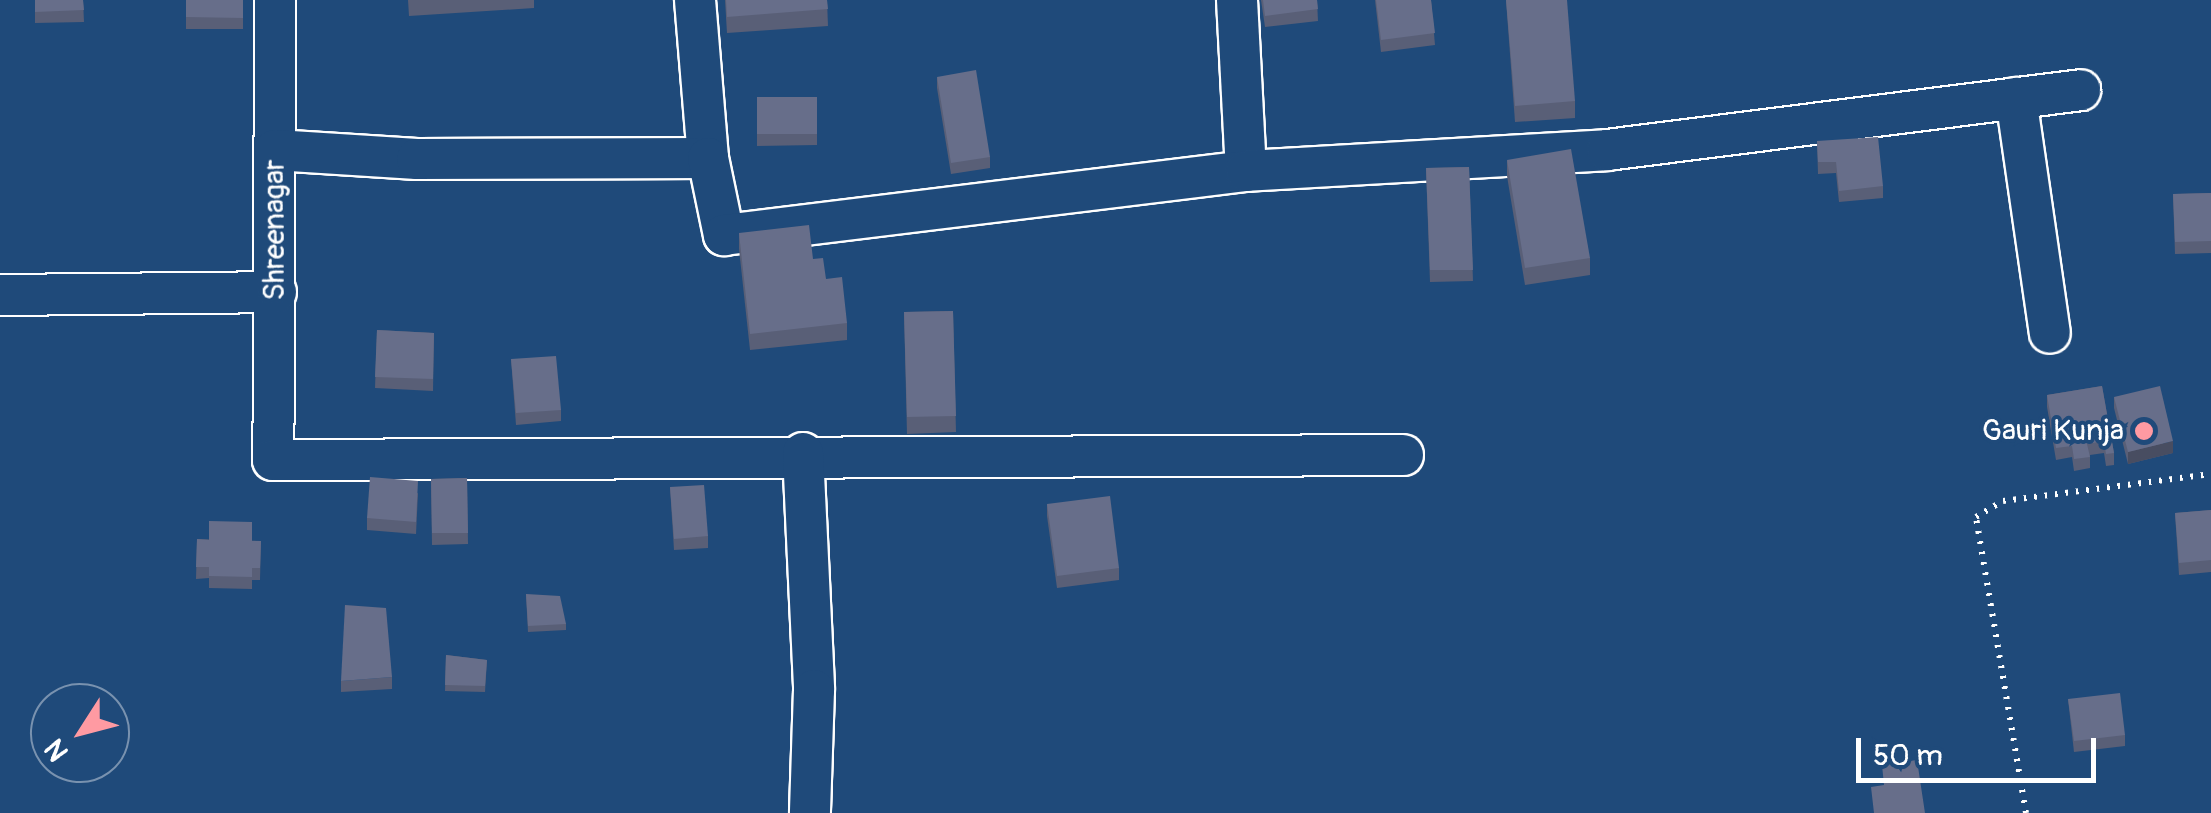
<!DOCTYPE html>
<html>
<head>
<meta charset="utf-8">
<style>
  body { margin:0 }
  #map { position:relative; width:2211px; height:813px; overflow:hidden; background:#1f4a7a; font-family:Pangolin,sans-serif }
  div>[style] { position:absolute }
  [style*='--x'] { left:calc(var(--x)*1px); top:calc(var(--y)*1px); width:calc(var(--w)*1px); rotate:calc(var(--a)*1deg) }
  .path>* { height:6px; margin-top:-3px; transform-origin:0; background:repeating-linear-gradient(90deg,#fff 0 2.5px,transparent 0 10.5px) }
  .roads { filter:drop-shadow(2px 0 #fff) drop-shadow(-2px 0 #fff) drop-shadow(0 2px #fff) drop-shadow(0 -2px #fff) }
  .minor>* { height:40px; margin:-20px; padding:0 20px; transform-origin:20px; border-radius:20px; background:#1f4a7a }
  .wall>* { inset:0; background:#595f77 }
  .shaded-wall>* { inset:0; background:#484d61 }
  .building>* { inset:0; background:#676e8a }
  .dots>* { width:28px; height:28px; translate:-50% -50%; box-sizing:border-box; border:5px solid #1f4a7a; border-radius:50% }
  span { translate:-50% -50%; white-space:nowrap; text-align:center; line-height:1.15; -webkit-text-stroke:8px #1f4a7a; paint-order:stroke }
  .street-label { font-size:30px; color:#fff }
  .poi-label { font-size:30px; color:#fff }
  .right { translate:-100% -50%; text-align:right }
  .north { position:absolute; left:30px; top:683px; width:100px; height:100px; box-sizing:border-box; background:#1f4a7a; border:2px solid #7992af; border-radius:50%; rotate:234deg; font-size:28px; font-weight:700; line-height:40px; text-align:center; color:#fff }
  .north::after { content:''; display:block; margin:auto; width:35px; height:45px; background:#ff9aa2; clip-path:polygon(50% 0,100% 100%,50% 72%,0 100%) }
  .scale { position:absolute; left:1856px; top:738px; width:240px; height:45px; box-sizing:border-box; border:5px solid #fff; border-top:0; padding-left:12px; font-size:30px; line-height:35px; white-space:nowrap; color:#fff; -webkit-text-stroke:8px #1f4a7a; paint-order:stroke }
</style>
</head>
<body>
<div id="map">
  <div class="path">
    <div style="--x:2026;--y:813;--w:300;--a:-99.6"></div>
    <div style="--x:1976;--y:517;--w:31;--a:-31"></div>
    <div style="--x:2003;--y:501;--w:210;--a:-7.4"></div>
  </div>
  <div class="roads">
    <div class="minor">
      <div style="--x:275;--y:0;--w:460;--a:90.2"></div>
      <div style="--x:273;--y:460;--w:1130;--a:-0.25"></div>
      <div style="--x:695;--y:0;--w:159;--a:85.3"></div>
      <div style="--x:1237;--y:0;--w:171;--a:87"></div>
      <div style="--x:2016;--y:98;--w:237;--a:81.8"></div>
      <div style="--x:275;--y:150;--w:142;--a:3.6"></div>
      <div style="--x:417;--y:159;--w:291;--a:-0.2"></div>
      <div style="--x:708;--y:158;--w:79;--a:78.3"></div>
      <div style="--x:724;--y:235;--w:526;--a:-6.99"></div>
      <div style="--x:1246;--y:171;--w:362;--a:-3.3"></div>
      <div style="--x:1607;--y:150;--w:477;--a:-7.2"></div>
      <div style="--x:0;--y:295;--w:276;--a:-0.6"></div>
      <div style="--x:803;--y:453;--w:237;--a:87.3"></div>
      <div style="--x:814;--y:690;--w:123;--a:91.9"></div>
    </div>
  </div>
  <div class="wall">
    <div style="clip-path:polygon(35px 0,83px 0,84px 22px,35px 23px)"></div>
    <div style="clip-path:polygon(186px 0,243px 0,243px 29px,186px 29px)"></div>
    <div style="clip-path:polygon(408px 0,534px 0,534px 8px,409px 16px)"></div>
    <div style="clip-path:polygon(725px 0,827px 0,828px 26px,727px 33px)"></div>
    <div style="clip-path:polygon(1261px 0,1317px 0,1318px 21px,1265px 27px)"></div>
    <div style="clip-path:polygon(1375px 0,1431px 0,1435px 45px,1381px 52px)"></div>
    <div style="clip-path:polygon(1506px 0,1575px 101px,1575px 118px,1515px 122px)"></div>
    <div style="clip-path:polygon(937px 77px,990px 157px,990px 168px,951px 174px,937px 88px)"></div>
    <div style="clip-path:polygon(757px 97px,817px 97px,817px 145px,757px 146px)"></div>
    <div style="clip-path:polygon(1817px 141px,1883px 186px,1883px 198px,1839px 202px,1836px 173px,1818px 174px)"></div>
    <div style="clip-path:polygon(1507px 160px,1590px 258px,1590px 275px,1525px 285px,1507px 176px)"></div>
    <div style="clip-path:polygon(1469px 167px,1473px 281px,1430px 282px,1426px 168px)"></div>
    <div style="clip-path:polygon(2211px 193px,2211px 253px,2175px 254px,2173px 194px)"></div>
    <div style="clip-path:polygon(739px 233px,813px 259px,826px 279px,847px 323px,847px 340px,750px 350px,739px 249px)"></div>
    <div style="clip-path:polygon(953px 311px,956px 432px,907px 434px,904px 312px)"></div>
    <div style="clip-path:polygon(377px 330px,434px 333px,433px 391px,375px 388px)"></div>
    <div style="clip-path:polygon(511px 359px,561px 410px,561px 421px,516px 425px)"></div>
    <div style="clip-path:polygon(2102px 386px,2114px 453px,2114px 465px,2106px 466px,2104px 453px,2090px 455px,2090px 468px,2074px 471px,2072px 457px,2056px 460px,2047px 407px,2047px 395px)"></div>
    <div style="clip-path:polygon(2114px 397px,2173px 453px,2128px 464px,2114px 408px)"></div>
    <div style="clip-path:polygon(467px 478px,468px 544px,432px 545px,431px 479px)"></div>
    <div style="clip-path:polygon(670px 487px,708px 536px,708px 548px,674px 550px)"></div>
    <div style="clip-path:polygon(418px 493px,416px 534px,367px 530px,367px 518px)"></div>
    <div style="clip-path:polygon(1047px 504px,1119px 568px,1119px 580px,1057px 588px,1047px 516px)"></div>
    <div style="clip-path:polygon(2211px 510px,2211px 572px,2179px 575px,2175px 513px)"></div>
    <div style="clip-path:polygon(197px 539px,261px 541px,260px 580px,252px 580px,252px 589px,209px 588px,209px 578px,196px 579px)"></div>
    <div style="clip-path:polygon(526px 594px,566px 624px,566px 630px,528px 632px)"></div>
    <div style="clip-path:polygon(446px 655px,487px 660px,485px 692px,445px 691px)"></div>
    <div style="clip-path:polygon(392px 677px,392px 689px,341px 692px,341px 681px)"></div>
    <div style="clip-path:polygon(2068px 699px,2125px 735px,2125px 746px,2074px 752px)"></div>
  </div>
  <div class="shaded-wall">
    <div style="clip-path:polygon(2173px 441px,2173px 453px,2128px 464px,2128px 452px)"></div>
  </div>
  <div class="building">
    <div style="clip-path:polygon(35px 0,83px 0,84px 10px,35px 12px)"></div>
    <div style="clip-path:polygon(186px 0,243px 0,243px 18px,186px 17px)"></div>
    <div style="clip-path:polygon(726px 0,827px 0,828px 9px,727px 17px)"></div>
    <div style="clip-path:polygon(1263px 0,1317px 0,1318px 9px,1265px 16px)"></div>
    <div style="clip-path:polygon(1376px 0,1431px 0,1435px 33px,1381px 40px)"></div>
    <div style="clip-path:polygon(1506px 0,1567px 0,1575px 101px,1515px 106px)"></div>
    <div style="clip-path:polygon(976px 70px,990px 157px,951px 163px,937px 77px)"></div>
    <div style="clip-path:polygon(757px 97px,817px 97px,817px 134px,757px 134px)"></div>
    <div style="clip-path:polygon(1878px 137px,1883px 186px,1839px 191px,1836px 162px,1818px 162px,1817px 141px)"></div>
    <div style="clip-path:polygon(1571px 149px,1590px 258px,1525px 268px,1507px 160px)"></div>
    <div style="clip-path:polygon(1469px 167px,1473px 270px,1430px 270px,1426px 168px)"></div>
    <div style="clip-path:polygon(2211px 193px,2211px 241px,2175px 242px,2173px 194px)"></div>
    <div style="clip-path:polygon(809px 225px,813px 259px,823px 258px,826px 279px,842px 277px,847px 323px,750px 334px,739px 233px)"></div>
    <div style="clip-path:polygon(953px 311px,956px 416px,907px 417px,904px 312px)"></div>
    <div style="clip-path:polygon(377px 330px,434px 333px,433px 379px,375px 377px)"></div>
    <div style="clip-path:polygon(556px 356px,561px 410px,516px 413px,511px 359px)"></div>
    <div style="clip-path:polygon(2102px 386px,2114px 453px,2106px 454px,2104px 441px,2087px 444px,2090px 457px,2074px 459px,2072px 446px,2056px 448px,2047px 395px)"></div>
    <div style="clip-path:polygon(2160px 386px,2173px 441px,2128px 452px,2114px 397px)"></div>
    <div style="clip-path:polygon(370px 477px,418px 481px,416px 522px,367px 518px)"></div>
    <div style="clip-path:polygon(467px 478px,468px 533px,432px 533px,431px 479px)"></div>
    <div style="clip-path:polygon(704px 485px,708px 536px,674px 539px,670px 487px)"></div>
    <div style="clip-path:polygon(1110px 496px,1119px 568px,1057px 576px,1047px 504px)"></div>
    <div style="clip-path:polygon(2211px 510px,2211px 560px,2179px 563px,2175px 513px)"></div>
    <div style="clip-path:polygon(209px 521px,252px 522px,252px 541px,261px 541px,260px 568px,252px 568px,252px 577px,209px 576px,209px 567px,196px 567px,197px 539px,209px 540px)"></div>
    <div style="clip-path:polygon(526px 594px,560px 596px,566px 624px,528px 626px)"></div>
    <div style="clip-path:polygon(345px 605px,386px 608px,392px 677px,341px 681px)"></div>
    <div style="clip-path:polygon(446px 655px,487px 660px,485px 686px,445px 685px)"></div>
    <div style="clip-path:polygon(2120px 693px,2125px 735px,2074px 741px,2068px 699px)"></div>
    <div style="clip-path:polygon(1917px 760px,1925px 813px,1874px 813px,1871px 787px,1884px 785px,1882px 765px)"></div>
  </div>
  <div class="dots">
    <div style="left:2144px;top:431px;background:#ff9aa2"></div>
  </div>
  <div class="street-label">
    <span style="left:275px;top:230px;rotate:-90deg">Shreenagar</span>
  </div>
  <div class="poi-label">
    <span class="right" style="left:2124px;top:431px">Gauri Kunja</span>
  </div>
  <div class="north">N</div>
  <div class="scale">50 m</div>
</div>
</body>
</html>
